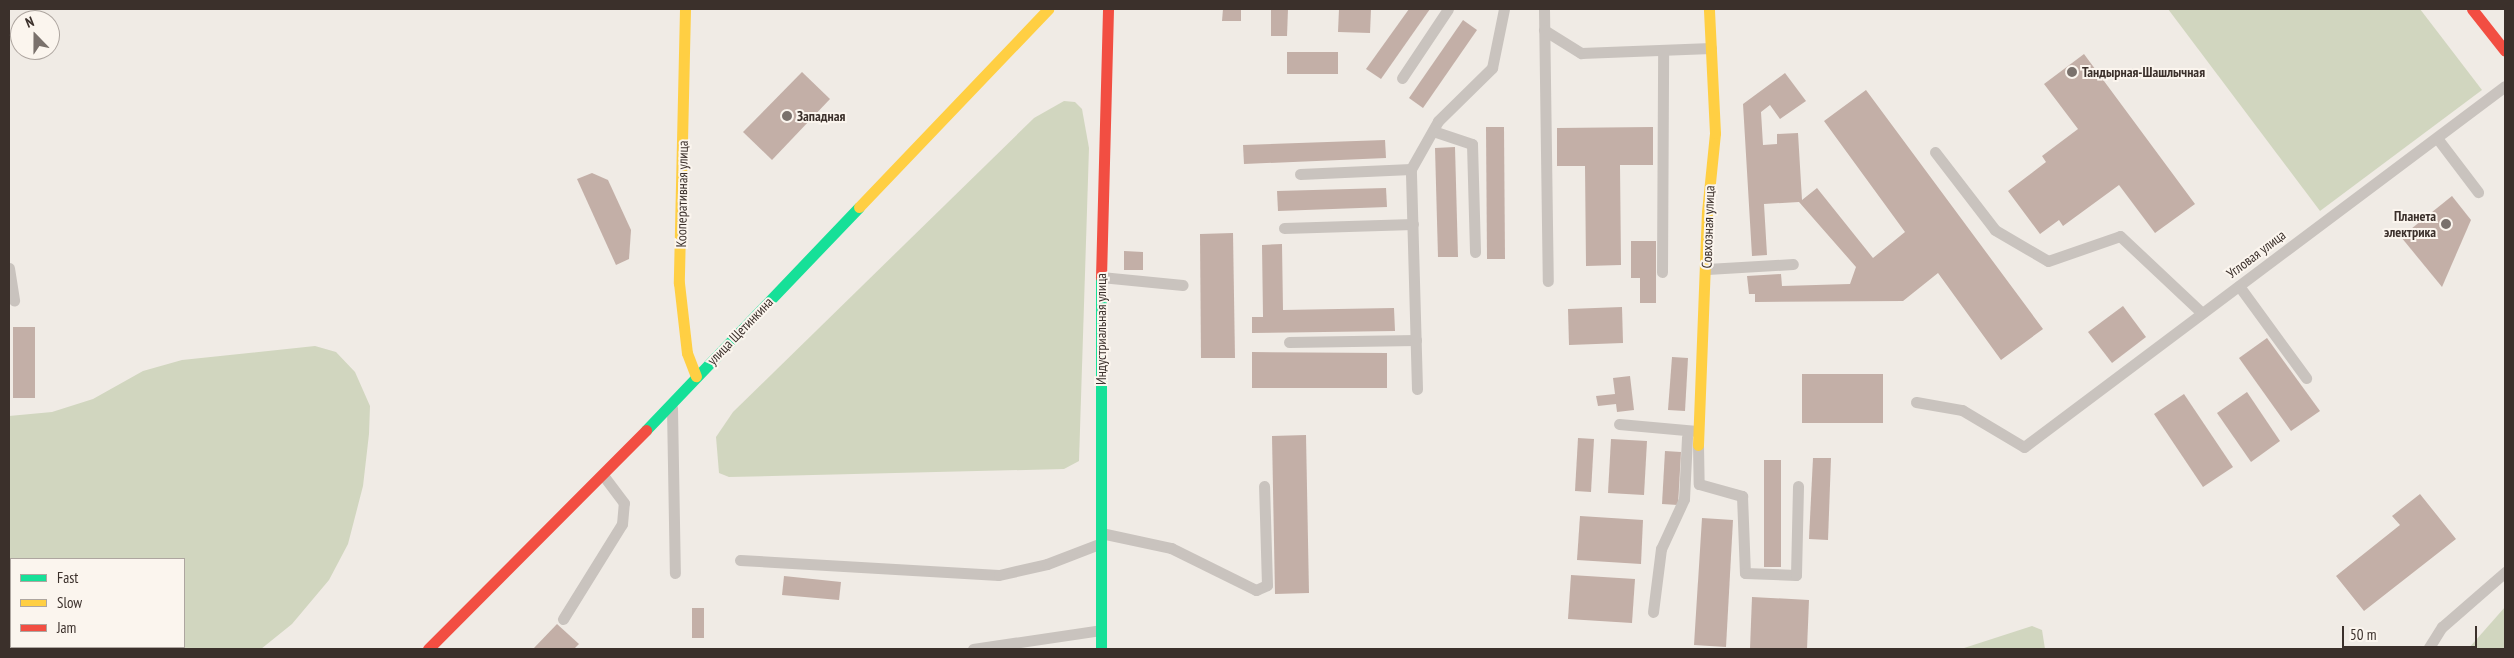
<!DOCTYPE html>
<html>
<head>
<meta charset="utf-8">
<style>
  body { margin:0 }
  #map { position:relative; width:2514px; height:658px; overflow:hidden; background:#f0ebe5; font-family:"PT Sans Narrow",sans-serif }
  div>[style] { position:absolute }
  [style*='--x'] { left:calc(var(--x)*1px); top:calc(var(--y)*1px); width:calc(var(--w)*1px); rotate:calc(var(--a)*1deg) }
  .green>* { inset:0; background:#d1d6bf }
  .building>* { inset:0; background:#c3afa7 }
  .lane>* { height:11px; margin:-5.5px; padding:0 5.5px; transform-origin:5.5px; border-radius:5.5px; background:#c9c3be }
  .fast>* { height:11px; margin:-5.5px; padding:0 5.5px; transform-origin:5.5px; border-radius:5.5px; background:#16e098 }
  .slow>* { height:11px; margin:-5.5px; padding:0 5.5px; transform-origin:5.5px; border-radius:5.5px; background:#ffcf43 }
  .jam>* { height:11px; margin:-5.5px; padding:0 5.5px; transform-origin:5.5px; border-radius:5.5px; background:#f24e42 }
  .dots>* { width:14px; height:14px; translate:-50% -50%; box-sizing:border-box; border:2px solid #fbf5ee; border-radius:50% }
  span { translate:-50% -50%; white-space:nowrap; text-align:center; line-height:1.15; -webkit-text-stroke:4px #fbf5ee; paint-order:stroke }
  .poi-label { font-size:14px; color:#3b302b; font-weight:700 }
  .left { translate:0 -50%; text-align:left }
  .right { translate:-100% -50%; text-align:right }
  .street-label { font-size:14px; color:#3b302b }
  .frame { position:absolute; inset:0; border:10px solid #3b302b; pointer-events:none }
  .legend { position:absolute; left:10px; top:558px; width:175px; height:90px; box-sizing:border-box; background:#fbf5ee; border:1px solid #aea6a0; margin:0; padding:6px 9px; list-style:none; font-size:15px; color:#3b302b }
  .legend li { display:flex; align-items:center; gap:10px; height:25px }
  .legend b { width:25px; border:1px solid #aea6a0 }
  .north { position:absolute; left:10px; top:10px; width:50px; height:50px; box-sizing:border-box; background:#fbf5ee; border:1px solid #aea6a0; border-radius:50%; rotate:338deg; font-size:14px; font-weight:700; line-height:20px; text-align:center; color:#3b302b }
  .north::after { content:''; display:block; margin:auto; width:18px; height:22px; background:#7a716c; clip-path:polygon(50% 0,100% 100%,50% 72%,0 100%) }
  .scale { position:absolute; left:2342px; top:626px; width:135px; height:22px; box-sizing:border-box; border:2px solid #3b302b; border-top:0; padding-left:6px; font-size:15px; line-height:18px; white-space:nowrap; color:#3b302b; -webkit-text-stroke:4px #fbf5ee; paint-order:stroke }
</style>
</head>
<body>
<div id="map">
  <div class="green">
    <div style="clip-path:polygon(2168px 9px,2420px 9px,2482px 90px,2320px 211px)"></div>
    <div style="clip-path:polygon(1064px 101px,1075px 102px,1082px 109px,1089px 148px,1079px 461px,1064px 469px,729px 477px,719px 473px,716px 437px,733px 412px,1034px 118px)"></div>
    <div style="clip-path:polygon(evenodd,315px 346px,336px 352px,355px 372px,370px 406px,369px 434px,363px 486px,348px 544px,329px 580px,292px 624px,261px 649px,9px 649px,9px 416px,52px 412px,93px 399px,143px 371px,182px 360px,315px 346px,11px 559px,184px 559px,184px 647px,11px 647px,11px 559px)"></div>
    <div style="clip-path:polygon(2505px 607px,2505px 649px,2468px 649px)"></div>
    <div style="clip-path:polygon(2032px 626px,2042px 630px,2045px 649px,1961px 649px)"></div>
  </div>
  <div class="building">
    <div style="clip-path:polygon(1223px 9px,1241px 9px,1241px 21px,1222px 21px)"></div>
    <div style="clip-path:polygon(1271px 9px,1288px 9px,1287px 36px,1271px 36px)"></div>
    <div style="clip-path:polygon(1339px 9px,1371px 9px,1370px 33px,1338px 32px)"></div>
    <div style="clip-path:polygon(1409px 9px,1430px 9px,1381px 79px,1366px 69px)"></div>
    <div style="clip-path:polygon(1463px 20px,1477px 30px,1423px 108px,1409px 98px)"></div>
    <div style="clip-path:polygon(1287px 52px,1338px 52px,1338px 74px,1287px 74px)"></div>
    <div style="clip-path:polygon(2084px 54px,2195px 204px,2155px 233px,2119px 185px,2063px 226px,2059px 220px,2040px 234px,2008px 191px,2046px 162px,2042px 156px,2078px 129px,2044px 84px)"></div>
    <div style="clip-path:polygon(802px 72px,830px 99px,772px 160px,743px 132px)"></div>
    <div style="clip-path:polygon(1785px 73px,1806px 101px,1780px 119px,1770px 105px,1761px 112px,1763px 145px,1777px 144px,1777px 134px,1798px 133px,1802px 200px,1817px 188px,1873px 258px,1905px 232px,1824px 121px,1866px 90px,2043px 329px,2001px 360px,1938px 273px,1903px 301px,1755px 302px,1755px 294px,1749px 294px,1747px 276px,1781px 274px,1782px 286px,1850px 284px,1856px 267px,1799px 202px,1764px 204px,1767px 255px,1752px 256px,1743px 104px)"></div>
    <div style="clip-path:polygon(1486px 127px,1504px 127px,1505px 259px,1487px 259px)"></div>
    <div style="clip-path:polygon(1653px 127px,1653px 165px,1620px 165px,1621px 265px,1586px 266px,1585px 166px,1557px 166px,1557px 128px)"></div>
    <div style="clip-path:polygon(1385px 140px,1386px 158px,1244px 164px,1243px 145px)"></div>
    <div style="clip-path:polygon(1455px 147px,1458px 257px,1438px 257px,1435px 148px)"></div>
    <div style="clip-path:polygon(592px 173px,608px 180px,631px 230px,629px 259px,616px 265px,577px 179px)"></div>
    <div style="clip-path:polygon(1386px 188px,1387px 207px,1278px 211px,1277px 191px)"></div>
    <div style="clip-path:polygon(2452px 196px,2471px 220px,2442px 287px,2401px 237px)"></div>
    <div style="clip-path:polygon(1233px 233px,1235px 358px,1201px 358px,1200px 234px)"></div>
    <div style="clip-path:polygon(1631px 241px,1656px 241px,1656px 303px,1640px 303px,1640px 278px,1631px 278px)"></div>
    <div style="clip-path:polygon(1282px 244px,1283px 310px,1394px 308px,1395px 331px,1252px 333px,1252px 317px,1263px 317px,1262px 245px)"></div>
    <div style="clip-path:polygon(1124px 251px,1143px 252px,1143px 270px,1124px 270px)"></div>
    <div style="clip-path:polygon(2123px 306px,2146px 337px,2112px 363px,2088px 332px)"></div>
    <div style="clip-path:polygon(1622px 307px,1623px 343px,1569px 345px,1568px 309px)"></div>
    <div style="clip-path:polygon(13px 327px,35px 327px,35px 398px,13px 398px)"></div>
    <div style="clip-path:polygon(2267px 338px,2320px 411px,2291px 431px,2239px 358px)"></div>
    <div style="clip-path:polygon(1252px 352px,1387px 353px,1387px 388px,1252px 388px)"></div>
    <div style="clip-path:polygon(1672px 357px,1688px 358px,1685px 411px,1668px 410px)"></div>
    <div style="clip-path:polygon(1802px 374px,1883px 374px,1883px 423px,1802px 423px)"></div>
    <div style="clip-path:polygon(1630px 376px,1634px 410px,1617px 412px,1616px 404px,1598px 406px,1596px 396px,1615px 394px,1613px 378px)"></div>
    <div style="clip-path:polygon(2247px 392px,2280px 441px,2251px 462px,2217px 413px)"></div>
    <div style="clip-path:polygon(2184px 394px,2233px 467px,2203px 487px,2154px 414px)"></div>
    <div style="clip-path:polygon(1306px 435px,1309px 593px,1275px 594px,1272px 436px)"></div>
    <div style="clip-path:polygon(1578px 438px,1594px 439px,1591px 492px,1575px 491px)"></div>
    <div style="clip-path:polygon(1611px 439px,1647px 441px,1644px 495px,1608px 493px)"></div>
    <div style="clip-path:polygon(1665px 451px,1681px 452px,1678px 505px,1662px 504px)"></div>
    <div style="clip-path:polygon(1813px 458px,1831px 458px,1828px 540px,1809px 539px)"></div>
    <div style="clip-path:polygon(1764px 460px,1781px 460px,1781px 567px,1764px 567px)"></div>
    <div style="clip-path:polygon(2420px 494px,2456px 539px,2364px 611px,2336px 576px,2400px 525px,2392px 516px)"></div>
    <div style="clip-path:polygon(1580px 516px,1643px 520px,1641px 564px,1577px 560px)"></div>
    <div style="clip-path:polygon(1702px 518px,1733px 520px,1726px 647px,1694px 645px)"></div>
    <div style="clip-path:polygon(1571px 575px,1635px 579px,1632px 623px,1568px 619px)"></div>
    <div style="clip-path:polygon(784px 576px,841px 582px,839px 600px,782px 595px)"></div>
    <div style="clip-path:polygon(1752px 597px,1809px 600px,1807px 649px,1750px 649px)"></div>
    <div style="clip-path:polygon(692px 608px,704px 608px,704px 638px,692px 638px)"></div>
    <div style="clip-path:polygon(557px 624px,579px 644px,574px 649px,533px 649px)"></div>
  </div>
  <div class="lane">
    <div style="--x:1544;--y:9;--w:272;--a:89.2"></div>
    <div style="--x:1544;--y:30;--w:44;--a:31.9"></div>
    <div style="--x:1581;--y:53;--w:130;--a:-2.2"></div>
    <div style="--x:1402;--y:78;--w:83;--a:-56.3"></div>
    <div style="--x:1433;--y:131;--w:41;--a:18.4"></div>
    <div style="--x:1472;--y:144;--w:108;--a:88.4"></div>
    <div style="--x:2437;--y:138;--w:68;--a:52.8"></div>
    <div style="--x:1935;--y:152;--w:98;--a:52.4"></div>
    <div style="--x:1995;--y:230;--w:61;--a:30.3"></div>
    <div style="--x:2048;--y:261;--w:76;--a:-19.1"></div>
    <div style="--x:2120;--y:236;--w:112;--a:43.2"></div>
    <div style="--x:1300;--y:174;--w:111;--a:-2.6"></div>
    <div style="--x:1284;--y:228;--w:129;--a:-1.8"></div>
    <div style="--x:9;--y:268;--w:33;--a:81"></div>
    <div style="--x:1707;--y:269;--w:86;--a:-3.3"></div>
    <div style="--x:1662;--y:272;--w:221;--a:-89.7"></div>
    <div style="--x:1101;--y:277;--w:82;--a:5.6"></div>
    <div style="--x:2239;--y:286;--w:114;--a:53.9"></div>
    <div style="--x:1289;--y:342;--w:127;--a:-0.9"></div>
    <div style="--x:1417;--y:389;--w:220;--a:-91.6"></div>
    <div style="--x:1411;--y:169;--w:55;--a:-60.6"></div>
    <div style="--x:1438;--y:121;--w:76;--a:-44.5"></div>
    <div style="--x:1492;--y:68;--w:60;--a:-78.5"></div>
    <div style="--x:1916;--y:402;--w:47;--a:9.9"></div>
    <div style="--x:1962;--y:410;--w:72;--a:30.8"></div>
    <div style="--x:2024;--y:447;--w:601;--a:-36.89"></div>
    <div style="--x:672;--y:408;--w:165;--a:89"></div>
    <div style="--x:1619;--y:424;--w:78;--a:5.1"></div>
    <div style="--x:1698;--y:445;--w:39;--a:89"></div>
    <div style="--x:1699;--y:484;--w:45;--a:15.6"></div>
    <div style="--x:1742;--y:496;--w:77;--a:87.8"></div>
    <div style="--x:1745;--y:573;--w:51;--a:2.2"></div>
    <div style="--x:1796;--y:575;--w:89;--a:-88.7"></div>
    <div style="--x:1101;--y:533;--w:72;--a:12.1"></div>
    <div style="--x:1171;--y:548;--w:95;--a:26.3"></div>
    <div style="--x:1256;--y:590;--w:12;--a:-24"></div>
    <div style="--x:1267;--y:585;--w:99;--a:-91.7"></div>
    <div style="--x:740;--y:560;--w:259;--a:3.3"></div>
    <div style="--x:999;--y:575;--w:49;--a:-12.9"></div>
    <div style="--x:1047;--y:564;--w:56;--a:-21"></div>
    <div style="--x:1653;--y:612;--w:64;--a:-82.8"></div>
    <div style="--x:1661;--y:549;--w:55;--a:-65.3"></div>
    <div style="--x:1684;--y:499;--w:62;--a:-87.2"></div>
    <div style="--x:563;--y:619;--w:112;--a:-58.2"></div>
    <div style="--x:622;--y:524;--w:21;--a:-85"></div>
    <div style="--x:624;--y:503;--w:35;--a:-127"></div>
    <div style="--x:973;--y:649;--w:129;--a:-8.4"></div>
    <div style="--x:2428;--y:649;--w:26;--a:-58"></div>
    <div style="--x:2442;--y:627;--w:84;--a:-41.1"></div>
  </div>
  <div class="fast">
    <div style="--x:646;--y:430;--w:308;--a:-46.3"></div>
    <div style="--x:1101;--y:649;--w:372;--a:-90"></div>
  </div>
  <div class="slow">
    <div style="--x:685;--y:9;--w:274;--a:91.3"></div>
    <div style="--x:679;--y:283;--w:70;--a:83.5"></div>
    <div style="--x:687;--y:353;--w:25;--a:69"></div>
    <div style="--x:859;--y:207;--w:274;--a:-46.3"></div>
    <div style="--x:1698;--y:445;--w:233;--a:-87.8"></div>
    <div style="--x:1707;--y:212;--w:79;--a:-84.2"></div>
    <div style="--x:1715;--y:133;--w:124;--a:-92.8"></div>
  </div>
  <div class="jam">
    <div style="--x:2472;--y:9;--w:53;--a:51.8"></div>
    <div style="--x:1101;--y:277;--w:268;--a:-88.5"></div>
    <div style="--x:428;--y:649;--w:309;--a:-45.1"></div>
  </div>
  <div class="dots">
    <div style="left:2072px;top:72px;background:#7a716c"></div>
    <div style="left:787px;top:116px;background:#7a716c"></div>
    <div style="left:2446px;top:224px;background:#7a716c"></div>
  </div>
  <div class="poi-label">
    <span class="left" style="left:2082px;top:72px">Тандырная-Шашлычная</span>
    <span class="left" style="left:797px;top:116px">Западная</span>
    <span class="right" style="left:2436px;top:224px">Планета<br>электрика</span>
  </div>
  <div class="street-label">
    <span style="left:682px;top:194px;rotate:-89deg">Кооперативная улица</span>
    <span style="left:1708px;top:227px;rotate:-88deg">Совхозная улица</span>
    <span style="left:2256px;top:254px;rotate:-37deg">Угловая улица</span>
    <span style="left:1101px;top:329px;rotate:-90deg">Индустриальная улица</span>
    <span style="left:740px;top:331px;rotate:-46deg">улица Щетинкина</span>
  </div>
  <div class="frame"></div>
  <ul class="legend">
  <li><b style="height:6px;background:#16e098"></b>Fast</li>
  <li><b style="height:6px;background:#ffcf43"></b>Slow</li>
  <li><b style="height:6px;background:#f24e42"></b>Jam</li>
  </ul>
  <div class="north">N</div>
  <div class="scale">50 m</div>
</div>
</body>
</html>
